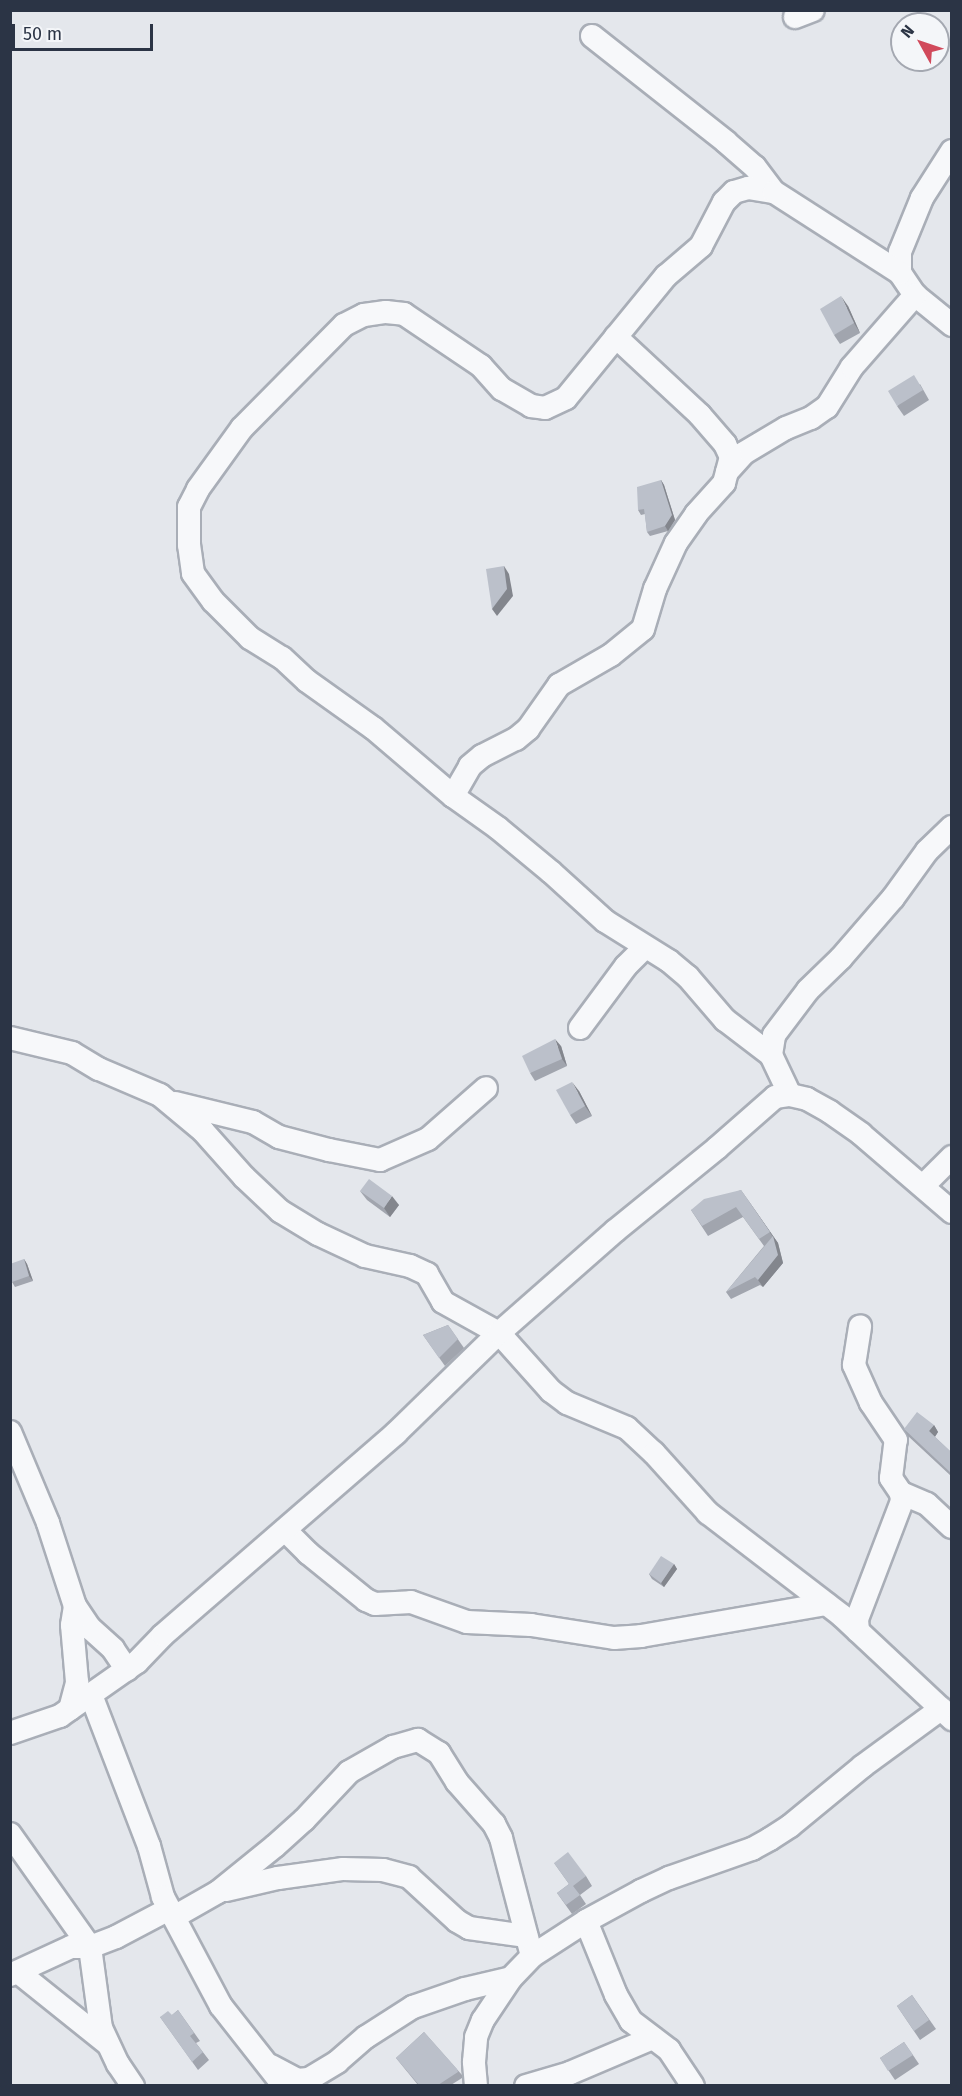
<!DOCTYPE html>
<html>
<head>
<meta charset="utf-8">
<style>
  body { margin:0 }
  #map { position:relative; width:962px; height:2096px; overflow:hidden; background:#e4e7ec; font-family:"Fira Sans",sans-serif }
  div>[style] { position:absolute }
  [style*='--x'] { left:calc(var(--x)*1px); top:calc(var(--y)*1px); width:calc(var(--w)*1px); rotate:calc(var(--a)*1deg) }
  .roads { filter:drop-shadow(2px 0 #a9aeb7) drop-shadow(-2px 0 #a9aeb7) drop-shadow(0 2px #a9aeb7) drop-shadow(0 -2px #a9aeb7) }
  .street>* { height:22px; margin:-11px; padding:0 11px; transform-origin:11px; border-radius:11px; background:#f7f8fa }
  .wall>* { inset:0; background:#a1a5ae }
  .shaded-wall>* { inset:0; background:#83868d }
  .building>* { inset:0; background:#bbc0ca }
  span { translate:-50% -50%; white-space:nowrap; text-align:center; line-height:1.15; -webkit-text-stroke:4.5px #f4f6f9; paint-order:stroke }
  .frame { position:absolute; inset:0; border:12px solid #2b3445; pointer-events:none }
  .north { position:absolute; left:890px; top:12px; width:60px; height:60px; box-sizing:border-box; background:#f4f6f9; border:2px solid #a4a8b1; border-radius:50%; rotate:310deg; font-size:16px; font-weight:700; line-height:24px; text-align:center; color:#2b3445 }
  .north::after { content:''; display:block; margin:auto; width:21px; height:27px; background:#d1495b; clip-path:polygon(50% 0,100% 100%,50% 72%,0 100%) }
  .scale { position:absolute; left:12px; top:24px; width:141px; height:27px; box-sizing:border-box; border:3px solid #2b3445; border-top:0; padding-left:8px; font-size:18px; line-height:21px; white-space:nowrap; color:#2b3445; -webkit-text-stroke:4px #f4f6f9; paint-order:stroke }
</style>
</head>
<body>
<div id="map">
  <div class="roads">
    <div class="street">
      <div style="--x:795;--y:17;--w:19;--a:-21"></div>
      <div style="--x:592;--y:36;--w:171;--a:38.3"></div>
      <div style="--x:726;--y:142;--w:38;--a:41"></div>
      <div style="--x:755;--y:167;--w:31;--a:53"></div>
      <div style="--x:952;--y:151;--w:56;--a:122.6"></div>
      <div style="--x:922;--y:198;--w:58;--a:112.2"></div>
      <div style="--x:900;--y:252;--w:21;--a:90"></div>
      <div style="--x:900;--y:273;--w:27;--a:56"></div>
      <div style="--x:915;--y:295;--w:48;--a:39"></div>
      <div style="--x:727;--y:472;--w:25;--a:-48"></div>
      <div style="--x:744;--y:453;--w:49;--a:-30.8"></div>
      <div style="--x:786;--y:428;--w:27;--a:-22"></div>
      <div style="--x:811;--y:418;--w:19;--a:-35"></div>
      <div style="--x:827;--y:407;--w:47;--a:-58"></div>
      <div style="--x:852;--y:367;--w:96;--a:-48.8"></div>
      <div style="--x:453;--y:796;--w:34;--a:-60"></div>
      <div style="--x:470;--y:766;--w:16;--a:-40"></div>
      <div style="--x:482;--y:756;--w:38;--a:-27"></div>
      <div style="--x:516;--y:739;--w:16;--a:-40"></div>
      <div style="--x:528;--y:729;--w:54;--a:-54.8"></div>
      <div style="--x:559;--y:685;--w:60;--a:-30"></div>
      <div style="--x:611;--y:655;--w:41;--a:-39.1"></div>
      <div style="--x:643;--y:629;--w:42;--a:-73.3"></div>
      <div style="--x:655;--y:589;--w:51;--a:-65.5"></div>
      <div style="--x:676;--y:543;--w:35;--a:-55"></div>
      <div style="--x:696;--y:514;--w:42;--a:-47.9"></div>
      <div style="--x:724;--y:483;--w:27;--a:-75"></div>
      <div style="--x:731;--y:457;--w:14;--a:-115"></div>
      <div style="--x:725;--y:444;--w:38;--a:-131"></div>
      <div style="--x:700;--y:415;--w:115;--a:-137.1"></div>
      <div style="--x:580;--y:1028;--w:77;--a:-53.4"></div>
      <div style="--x:626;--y:966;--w:27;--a:-45"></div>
      <div style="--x:10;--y:1038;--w:64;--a:13.6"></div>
      <div style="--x:72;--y:1053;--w:31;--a:31"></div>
      <div style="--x:99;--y:1069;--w:66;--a:23.1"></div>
      <div style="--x:160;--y:1095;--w:56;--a:39.9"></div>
      <div style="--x:203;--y:1131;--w:62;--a:48.3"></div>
      <div style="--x:244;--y:1177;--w:50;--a:43.4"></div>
      <div style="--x:280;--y:1211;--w:44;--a:31.2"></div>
      <div style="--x:318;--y:1234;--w:52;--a:25.1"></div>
      <div style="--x:365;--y:1256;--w:46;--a:12.5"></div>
      <div style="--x:410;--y:1266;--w:19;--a:25"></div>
      <div style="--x:427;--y:1274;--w:32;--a:60"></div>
      <div style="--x:443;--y:1302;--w:64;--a:29"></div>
      <div style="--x:499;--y:1333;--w:78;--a:48.1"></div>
      <div style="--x:551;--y:1391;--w:20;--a:37"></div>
      <div style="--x:567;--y:1403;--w:65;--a:22.6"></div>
      <div style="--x:627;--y:1428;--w:37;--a:43"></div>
      <div style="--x:654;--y:1453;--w:81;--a:48"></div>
      <div style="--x:708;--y:1513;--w:169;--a:37.5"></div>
      <div style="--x:842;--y:1616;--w:151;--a:43.1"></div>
      <div style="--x:771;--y:1055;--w:58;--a:-142.7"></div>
      <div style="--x:725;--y:1020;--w:57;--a:-130.7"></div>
      <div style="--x:688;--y:977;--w:25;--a:-140"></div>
      <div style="--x:669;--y:961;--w:75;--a:-148"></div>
      <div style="--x:605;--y:921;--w:73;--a:-137.8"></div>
      <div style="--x:551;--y:872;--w:69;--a:-140.3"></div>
      <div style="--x:498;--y:828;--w:55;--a:-144.6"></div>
      <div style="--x:453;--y:796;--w:105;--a:-139.6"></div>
      <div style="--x:373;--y:728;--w:81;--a:-144.5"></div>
      <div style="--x:307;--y:681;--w:34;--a:-137"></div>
      <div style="--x:282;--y:658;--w:38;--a:-148"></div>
      <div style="--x:250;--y:638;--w:52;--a:-135"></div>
      <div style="--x:213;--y:601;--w:34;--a:-126"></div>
      <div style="--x:193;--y:573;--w:28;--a:-98"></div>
      <div style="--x:189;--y:545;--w:38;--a:-90"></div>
      <div style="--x:189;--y:507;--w:20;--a:-63"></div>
      <div style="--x:198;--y:489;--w:75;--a:-54.2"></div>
      <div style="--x:242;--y:428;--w:145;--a:-45.3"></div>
      <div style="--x:344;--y:325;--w:22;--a:-27"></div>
      <div style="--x:364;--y:315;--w:22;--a:-8"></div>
      <div style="--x:386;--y:312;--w:18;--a:6"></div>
      <div style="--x:404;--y:314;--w:93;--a:34"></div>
      <div style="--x:481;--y:366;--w:31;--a:48"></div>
      <div style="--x:502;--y:389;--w:34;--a:30"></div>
      <div style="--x:531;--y:406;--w:14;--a:8"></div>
      <div style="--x:545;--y:408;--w:23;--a:-25"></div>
      <div style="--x:566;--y:398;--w:158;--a:-50.7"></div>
      <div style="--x:666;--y:276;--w:46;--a:-40.6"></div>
      <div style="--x:701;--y:246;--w:50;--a:-62.4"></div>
      <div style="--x:724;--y:202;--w:14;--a:-45"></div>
      <div style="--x:734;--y:192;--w:15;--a:-16"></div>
      <div style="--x:748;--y:188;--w:26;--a:9"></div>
      <div style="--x:774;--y:192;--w:150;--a:32.7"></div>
      <div style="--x:790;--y:1095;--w:44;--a:-115.4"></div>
      <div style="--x:771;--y:1055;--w:20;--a:-81"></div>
      <div style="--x:774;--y:1035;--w:56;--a:-52.9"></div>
      <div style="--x:808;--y:990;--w:46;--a:-44.1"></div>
      <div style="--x:841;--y:958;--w:79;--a:-49.1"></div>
      <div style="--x:893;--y:898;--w:58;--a:-54.1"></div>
      <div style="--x:927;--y:851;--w:35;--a:-44"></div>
      <div style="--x:175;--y:1103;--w:80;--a:13.7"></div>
      <div style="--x:253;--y:1122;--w:30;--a:30"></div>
      <div style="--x:279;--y:1137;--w:52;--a:14.6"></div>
      <div style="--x:329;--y:1150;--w:52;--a:11.1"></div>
      <div style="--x:380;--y:1160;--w:52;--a:-23.6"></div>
      <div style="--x:428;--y:1139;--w:77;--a:-41.3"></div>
      <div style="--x:923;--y:1186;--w:41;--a:-45"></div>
      <div style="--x:10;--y:1432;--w:99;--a:67.3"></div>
      <div style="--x:48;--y:1523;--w:87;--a:72"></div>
      <div style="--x:75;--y:1606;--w:27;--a:56"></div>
      <div style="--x:90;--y:1628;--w:31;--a:42"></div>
      <div style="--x:113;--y:1649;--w:25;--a:56"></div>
      <div style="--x:901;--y:1493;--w:28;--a:23"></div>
      <div style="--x:927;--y:1504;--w:34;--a:43"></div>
      <div style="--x:285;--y:1530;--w:33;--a:45"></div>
      <div style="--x:308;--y:1553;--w:75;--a:39"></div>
      <div style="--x:366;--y:1600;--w:10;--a:24"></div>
      <div style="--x:375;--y:1604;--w:36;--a:-3"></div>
      <div style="--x:411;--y:1602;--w:59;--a:19.7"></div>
      <div style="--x:467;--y:1622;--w:64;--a:2.7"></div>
      <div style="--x:531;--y:1625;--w:84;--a:8.9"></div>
      <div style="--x:614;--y:1638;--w:27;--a:-4"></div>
      <div style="--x:641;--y:1636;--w:188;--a:-9.8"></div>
      <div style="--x:858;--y:1631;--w:12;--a:-95"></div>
      <div style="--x:857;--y:1619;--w:126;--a:-69.1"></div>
      <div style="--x:902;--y:1501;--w:8;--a:-97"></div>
      <div style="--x:901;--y:1493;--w:18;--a:-124"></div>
      <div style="--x:891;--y:1478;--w:38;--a:-83"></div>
      <div style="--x:896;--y:1440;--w:45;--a:-124"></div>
      <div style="--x:871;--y:1403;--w:42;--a:-114.1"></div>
      <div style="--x:854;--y:1365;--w:39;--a:-81"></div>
      <div style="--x:91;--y:1695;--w:162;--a:69"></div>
      <div style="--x:149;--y:1846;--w:53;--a:74.6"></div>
      <div style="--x:163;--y:1897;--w:123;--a:62"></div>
      <div style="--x:221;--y:2006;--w:102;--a:51.8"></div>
      <div style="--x:70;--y:1709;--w:28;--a:-75"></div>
      <div style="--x:77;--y:1682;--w:57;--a:-95"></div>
      <div style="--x:72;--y:1625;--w:19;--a:-81"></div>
      <div style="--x:10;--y:1733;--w:53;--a:-18.8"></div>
      <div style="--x:60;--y:1716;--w:94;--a:-35"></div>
      <div style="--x:137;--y:1662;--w:37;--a:-46"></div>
      <div style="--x:163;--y:1635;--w:308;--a:-40.9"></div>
      <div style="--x:396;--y:1433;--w:144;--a:-44.2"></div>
      <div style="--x:499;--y:1333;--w:154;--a:-41.3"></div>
      <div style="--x:615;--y:1231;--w:132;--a:-39.1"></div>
      <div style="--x:717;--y:1148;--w:77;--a:-41.3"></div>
      <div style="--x:775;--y:1097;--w:15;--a:-8"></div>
      <div style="--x:790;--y:1095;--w:17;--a:13"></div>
      <div style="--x:807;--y:1099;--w:26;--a:29"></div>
      <div style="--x:830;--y:1112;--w:38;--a:35"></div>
      <div style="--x:861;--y:1134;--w:120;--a:40.6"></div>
      <div style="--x:10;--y:1834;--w:138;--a:54.7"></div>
      <div style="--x:90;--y:1947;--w:82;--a:82.3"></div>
      <div style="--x:101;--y:2028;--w:40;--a:65"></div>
      <div style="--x:118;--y:2064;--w:27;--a:56"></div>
      <div style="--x:226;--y:1890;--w:53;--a:-13"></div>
      <div style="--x:278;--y:1878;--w:66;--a:-7.9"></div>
      <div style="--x:343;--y:1869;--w:40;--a:1.4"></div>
      <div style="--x:383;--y:1870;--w:27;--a:15"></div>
      <div style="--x:409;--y:1877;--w:65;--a:42.5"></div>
      <div style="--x:457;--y:1921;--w:14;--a:30"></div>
      <div style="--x:469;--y:1928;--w:58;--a:8"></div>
      <div style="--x:174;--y:1917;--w:51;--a:-29.6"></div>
      <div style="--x:218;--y:1892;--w:73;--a:-38.9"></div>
      <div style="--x:275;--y:1846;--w:39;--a:-42"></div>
      <div style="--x:304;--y:1820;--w:66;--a:-46.8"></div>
      <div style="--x:349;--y:1772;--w:51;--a:-29.6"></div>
      <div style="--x:393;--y:1747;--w:26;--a:-16"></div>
      <div style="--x:418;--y:1740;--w:25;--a:32"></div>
      <div style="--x:439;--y:1753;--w:34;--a:58"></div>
      <div style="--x:457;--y:1782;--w:56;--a:48.6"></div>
      <div style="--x:494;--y:1824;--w:16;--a:63"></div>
      <div style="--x:501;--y:1838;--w:122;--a:75.3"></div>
      <div style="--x:586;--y:1921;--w:80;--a:67.9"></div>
      <div style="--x:616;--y:1995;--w:30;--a:60"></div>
      <div style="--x:631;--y:2021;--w:48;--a:37.3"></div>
      <div style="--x:669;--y:2050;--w:43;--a:56.3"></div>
      <div style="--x:18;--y:1972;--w:115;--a:38.7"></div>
      <div style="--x:10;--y:1975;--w:67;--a:-24.7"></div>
      <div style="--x:71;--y:1947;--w:19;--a:0"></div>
      <div style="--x:90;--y:1947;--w:28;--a:-21"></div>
      <div style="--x:116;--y:1937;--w:60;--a:-27.8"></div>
      <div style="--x:271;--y:2066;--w:30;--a:28"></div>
      <div style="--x:297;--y:2080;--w:12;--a:-5"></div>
      <div style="--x:309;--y:2079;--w:33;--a:-31"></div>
      <div style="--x:337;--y:2062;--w:38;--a:-41"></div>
      <div style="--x:366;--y:2037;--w:56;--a:-32.6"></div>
      <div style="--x:413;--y:2007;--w:55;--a:-19.1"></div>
      <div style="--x:465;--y:1989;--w:47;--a:-13.4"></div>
      <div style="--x:476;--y:2086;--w:24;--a:-95"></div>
      <div style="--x:474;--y:2062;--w:25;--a:-85"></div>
      <div style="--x:476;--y:2037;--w:18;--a:-68"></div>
      <div style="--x:483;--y:2020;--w:50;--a:-56.3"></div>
      <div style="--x:511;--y:1978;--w:30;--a:-46"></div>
      <div style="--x:532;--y:1956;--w:64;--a:-32.9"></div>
      <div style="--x:586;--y:1921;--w:63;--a:-28.6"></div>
      <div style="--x:641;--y:1891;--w:31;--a:-25"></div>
      <div style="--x:669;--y:1878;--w:88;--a:-19.3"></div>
      <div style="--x:752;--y:1849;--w:21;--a:-29"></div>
      <div style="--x:770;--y:1839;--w:24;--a:-33"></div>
      <div style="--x:790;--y:1826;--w:94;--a:-39.4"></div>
      <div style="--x:863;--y:1766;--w:97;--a:-36.2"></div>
      <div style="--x:526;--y:2086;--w:46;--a:-16.5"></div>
      <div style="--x:570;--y:2073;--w:90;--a:-22.9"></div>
    </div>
  </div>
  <div class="wall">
    <div style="clip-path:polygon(848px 306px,860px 333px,840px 344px,834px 335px)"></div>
    <div style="clip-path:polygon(920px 384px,929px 400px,904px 416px,897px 406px)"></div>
    <div style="clip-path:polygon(661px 480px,664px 485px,675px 520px,668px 531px,650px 536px,647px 532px,645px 514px,641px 515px,638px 510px)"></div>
    <div style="clip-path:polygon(561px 1046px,567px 1066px,535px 1081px,530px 1073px)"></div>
    <div style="clip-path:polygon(579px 1091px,592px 1116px,576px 1124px,570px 1115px)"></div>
    <div style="clip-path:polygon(741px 1190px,778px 1243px,783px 1263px,763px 1287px,760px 1285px,731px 1299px,726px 1292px,764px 1246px,743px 1217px,708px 1236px,691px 1210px)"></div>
    <div style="clip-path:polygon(360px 1191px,399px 1205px,390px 1217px,367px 1200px)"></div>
    <div style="clip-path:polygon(24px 1259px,27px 1264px,33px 1281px,15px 1287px,12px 1282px)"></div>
    <div style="clip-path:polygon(448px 1325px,464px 1348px,445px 1366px,423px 1335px)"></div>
    <div style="clip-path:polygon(934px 1425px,938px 1432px,935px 1437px,951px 1452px,951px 1476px,908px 1436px,904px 1429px)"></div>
    <div style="clip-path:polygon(674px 1564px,677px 1569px,664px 1587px,652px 1579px,649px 1574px)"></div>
    <div style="clip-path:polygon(554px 1863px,586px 1876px,592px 1886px,580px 1895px,586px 1904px,572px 1914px,557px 1893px,569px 1884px)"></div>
    <div style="clip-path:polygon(912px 1995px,936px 2029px,920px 2040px,897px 2006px)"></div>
    <div style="clip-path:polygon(178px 2010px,200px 2041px,196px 2043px,209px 2060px,198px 2070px,160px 2017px,172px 2015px)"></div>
    <div style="clip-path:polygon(424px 2032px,462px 2075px,462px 2078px,451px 2085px,418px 2085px,396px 2058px)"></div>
    <div style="clip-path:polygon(904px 2042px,919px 2064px,895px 2080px,880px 2058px)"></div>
  </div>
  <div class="shaded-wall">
    <div style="clip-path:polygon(841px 296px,848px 306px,860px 333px,854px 323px)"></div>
    <div style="clip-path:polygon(661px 480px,664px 485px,675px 520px,668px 531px,665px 526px)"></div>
    <div style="clip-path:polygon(504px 566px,509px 574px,513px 596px,497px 616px,492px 609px)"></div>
    <div style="clip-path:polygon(555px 1039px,561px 1046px,567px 1066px,562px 1059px)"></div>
    <div style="clip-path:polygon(572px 1082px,579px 1091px,592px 1116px,585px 1106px)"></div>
    <div style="clip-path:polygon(741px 1190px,778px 1243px,783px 1263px,763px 1287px,758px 1280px,773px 1237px)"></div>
    <div style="clip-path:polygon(392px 1196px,399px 1205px,390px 1217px,384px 1208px)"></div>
    <div style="clip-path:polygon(24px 1259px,27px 1264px,33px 1281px,29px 1276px)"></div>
    <div style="clip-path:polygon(934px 1425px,938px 1432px,934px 1438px,929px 1431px)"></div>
    <div style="clip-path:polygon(674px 1564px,677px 1569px,664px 1587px,661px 1583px)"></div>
  </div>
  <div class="building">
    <div style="clip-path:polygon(841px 296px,854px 323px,834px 335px,820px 309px)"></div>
    <div style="clip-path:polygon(914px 375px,923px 390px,897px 406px,888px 391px)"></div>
    <div style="clip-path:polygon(661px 480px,672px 515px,665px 526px,647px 532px,644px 509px,638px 510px,637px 487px)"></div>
    <div style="clip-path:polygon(504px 566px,507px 589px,492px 609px,486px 569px)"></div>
    <div style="clip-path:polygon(555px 1039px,562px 1059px,530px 1073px,522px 1056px)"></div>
    <div style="clip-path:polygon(572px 1082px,585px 1106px,570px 1115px,556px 1090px)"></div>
    <div style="clip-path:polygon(369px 1179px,392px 1196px,384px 1208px,360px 1191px)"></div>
    <div style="clip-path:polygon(741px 1190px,770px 1232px,759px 1239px,736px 1207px,702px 1226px,691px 1210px,704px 1199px)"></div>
    <div style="clip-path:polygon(773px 1236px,778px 1255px,758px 1280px,755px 1277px,726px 1292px)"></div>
    <div style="clip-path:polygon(24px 1259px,29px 1276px,12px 1282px,10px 1279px,10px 1264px)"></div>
    <div style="clip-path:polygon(448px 1325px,458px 1339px,439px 1358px,423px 1335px)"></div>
    <div style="clip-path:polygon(917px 1412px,934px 1425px,929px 1431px,951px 1452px,951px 1473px,904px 1429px)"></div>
    <div style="clip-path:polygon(661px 1556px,674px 1564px,661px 1583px,649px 1574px)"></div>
    <div style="clip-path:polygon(568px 1852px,586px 1876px,573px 1886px,580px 1895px,566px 1905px,557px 1893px,569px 1884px,554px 1863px)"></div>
    <div style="clip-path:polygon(912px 1995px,929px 2020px,914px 2031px,897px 2006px)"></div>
    <div style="clip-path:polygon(178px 2010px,194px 2033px,190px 2036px,203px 2052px,192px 2062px,160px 2017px,168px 2011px,172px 2015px)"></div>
    <div style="clip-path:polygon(424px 2032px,457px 2069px,458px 2072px,438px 2085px,419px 2085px,396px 2058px)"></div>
    <div style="clip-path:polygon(904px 2042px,913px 2055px,888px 2071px,880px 2058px)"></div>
  </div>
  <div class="frame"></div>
  <div class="north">N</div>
  <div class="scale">50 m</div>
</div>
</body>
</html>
